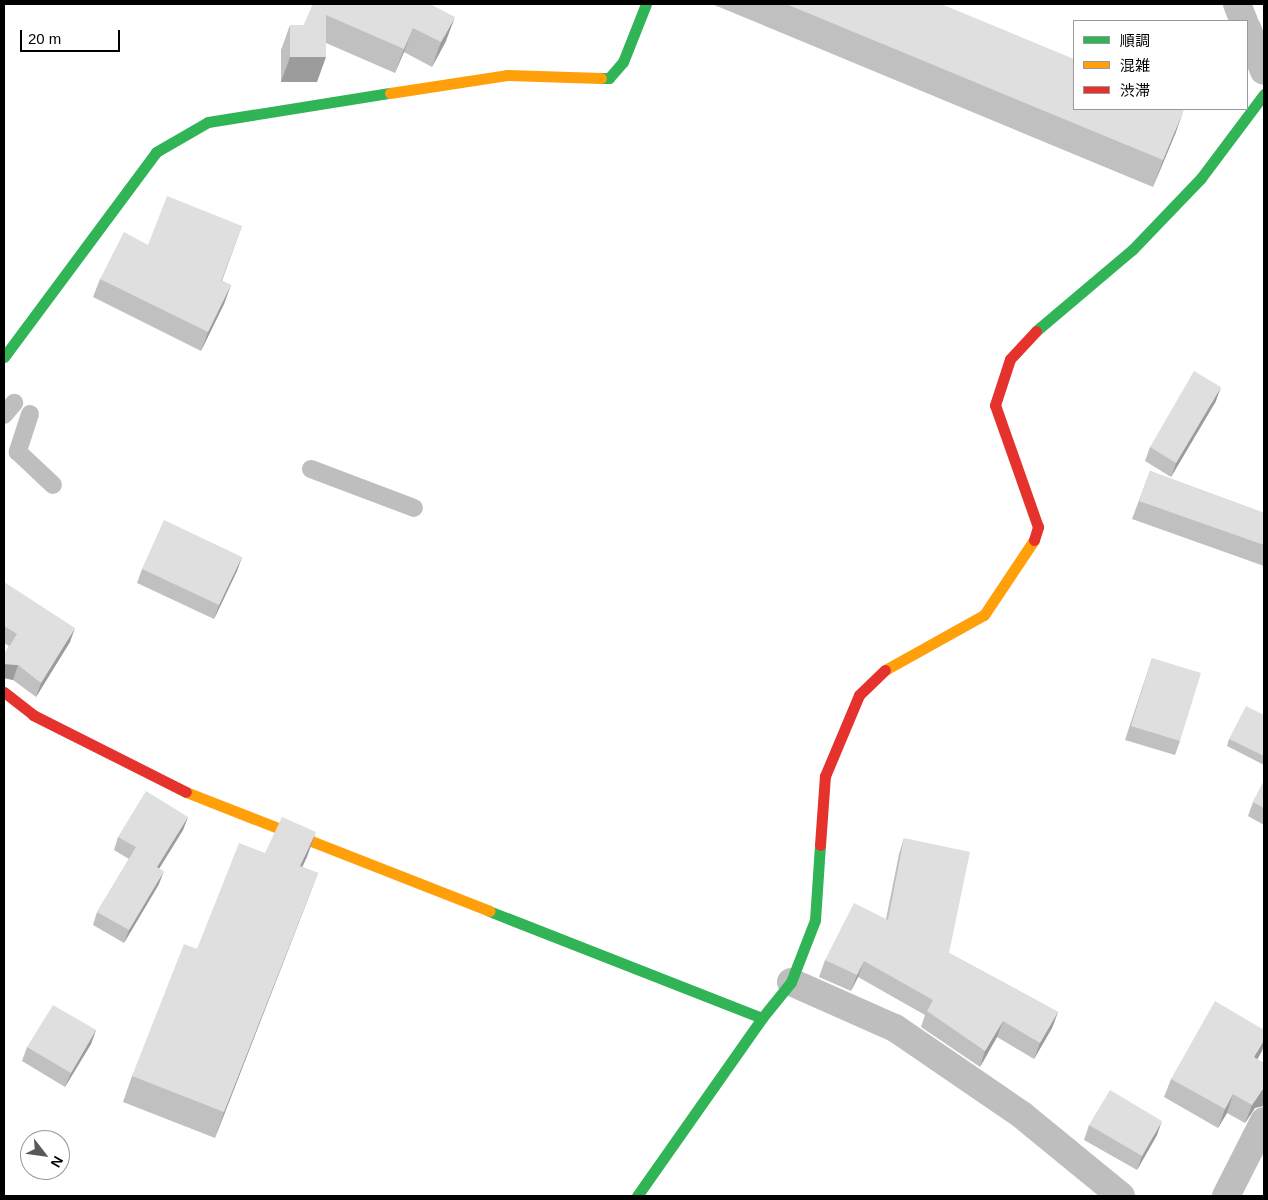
<!DOCTYPE html>
<html>
<head>
<meta charset="utf-8">
<style>
  body { margin:0 }
  #map { position:relative; width:1268px; height:1200px; overflow:hidden; background:#fff; font-family:Arial,"Noto Sans JP",sans-serif }
  div>[style] { position:absolute }
  [style*='--x'] { left:calc(var(--x)*1px); top:calc(var(--y)*1px); width:calc(var(--w)*1px); rotate:calc(var(--a)*1deg) }
  .lane>* { height:18px; margin:-9px; padding:0 9px; transform-origin:9px; border-radius:9px; background:#bebebe }
  .street>* { height:28px; margin:-14px; padding:0 14px; transform-origin:14px; border-radius:14px; background:#bebebe }
  .fast>* { height:11px; margin:-5.5px; padding:0 5.5px; transform-origin:5.5px; border-radius:5.5px; background:#30b455 }
  .slow>* { height:11px; margin:-5.5px; padding:0 5.5px; transform-origin:5.5px; border-radius:5.5px; background:#ff9f0a }
  .jam>* { height:11px; margin:-5.5px; padding:0 5.5px; transform-origin:5.5px; border-radius:5.5px; background:#e5322d }
  .wall>* { inset:0; background:#c0c0c0 }
  .shaded-wall>* { inset:0; background:#9c9c9c }
  .building>* { inset:0; background:#dfdfdf }
  span { translate:-50% -50%; white-space:nowrap; text-align:center; line-height:1.15; -webkit-text-stroke:4px #fff; paint-order:stroke }
  .frame { position:absolute; inset:0; border:5px solid #000; pointer-events:none }
  .legend { position:absolute; left:1073px; top:20px; width:175px; height:90px; box-sizing:border-box; background:#fff; border:1px solid #999; margin:0; padding:6px 9px; list-style:none; font-size:15px; color:#000 }
  .legend li { display:flex; align-items:center; gap:10px; height:25px }
  .legend b { width:25px; border:1px solid #999 }
  .north { position:absolute; left:20px; top:1130px; width:50px; height:50px; box-sizing:border-box; background:#fff; border:1px solid #999; border-radius:50%; rotate:120deg; font-size:14px; font-weight:700; line-height:20px; text-align:center; color:#000 }
  .north::after { content:''; display:block; margin:auto; width:18px; height:22px; background:#595959; clip-path:polygon(50% 0,100% 100%,50% 72%,0 100%) }
  .scale { position:absolute; left:20px; top:30px; width:100px; height:22px; box-sizing:border-box; border:2px solid #000; border-top:0; padding-left:6px; font-size:15px; line-height:18px; white-space:nowrap; color:#000; -webkit-text-stroke:4px #fff; paint-order:stroke }
</style>
</head>
<body>
<div id="map">
  <div class="lane">
    <div style="--x:30;--y:414;--w:40;--a:108"></div>
    <div style="--x:18;--y:452;--w:48;--a:43.3"></div>
    <div style="--x:4;--y:415;--w:16;--a:-50"></div>
    <div style="--x:311;--y:469;--w:110;--a:20.7"></div>
  </div>
  <div class="street">
    <div style="--x:1237;--y:4;--w:18;--a:68"></div>
    <div style="--x:1247;--y:28;--w:46;--a:68.4"></div>
    <div style="--x:791;--y:982;--w:114;--a:23.9"></div>
    <div style="--x:895;--y:1028;--w:154;--a:34.4"></div>
    <div style="--x:1022;--y:1115;--w:128;--a:39.3"></div>
    <div style="--x:1226;--y:1196;--w:84;--a:-63.1"></div>
  </div>
  <div class="fast">
    <div style="--x:601;--y:78;--w:8;--a:0"></div>
    <div style="--x:609;--y:78;--w:21;--a:-49"></div>
    <div style="--x:623;--y:62;--w:62;--a:-68.4"></div>
    <div style="--x:1036;--y:331;--w:126;--a:-40.2"></div>
    <div style="--x:1132;--y:250;--w:100;--a:-46.2"></div>
    <div style="--x:1201;--y:178;--w:105;--a:-53.1"></div>
    <div style="--x:4;--y:357;--w:255;--a:-53.4"></div>
    <div style="--x:156;--y:152;--w:60;--a:-30"></div>
    <div style="--x:208;--y:122;--w:184;--a:-9.1"></div>
    <div style="--x:489;--y:911;--w:293;--a:21.4"></div>
    <div style="--x:637;--y:1196;--w:218;--a:-54.9"></div>
    <div style="--x:762;--y:1018;--w:46;--a:-51.1"></div>
    <div style="--x:791;--y:982;--w:66;--a:-68.8"></div>
    <div style="--x:815;--y:920;--w:75;--a:-86.2"></div>
  </div>
  <div class="slow">
    <div style="--x:390;--y:93;--w:118;--a:-8.7"></div>
    <div style="--x:507;--y:75;--w:94;--a:1.8"></div>
    <div style="--x:885;--y:670;--w:113;--a:-29.1"></div>
    <div style="--x:984;--y:615;--w:90;--a:-56.3"></div>
    <div style="--x:186;--y:792;--w:326;--a:21.4"></div>
  </div>
  <div class="jam">
    <div style="--x:1034;--y:540;--w:14;--a:-73"></div>
    <div style="--x:1038;--y:527;--w:129;--a:-109.4"></div>
    <div style="--x:995;--y:405;--w:48;--a:-71.9"></div>
    <div style="--x:1010;--y:359;--w:38;--a:-47"></div>
    <div style="--x:4;--y:692;--w:37;--a:38"></div>
    <div style="--x:33;--y:715;--w:171;--a:26.7"></div>
    <div style="--x:820;--y:845;--w:69;--a:-85.9"></div>
    <div style="--x:825;--y:776;--w:88;--a:-67.2"></div>
    <div style="--x:859;--y:695;--w:36;--a:-44"></div>
  </div>
  <div class="wall">
    <div style="clip-path:polygon(313px 4px,430px 4px,446px 41px,432px 67px,404px 52px,395px 73px,326px 43px,317px 82px,281px 82px,281px 50px,290px 25px,304px 25px)"></div>
    <div style="clip-path:polygon(712px 4px,941px 4px,1176px 132px,1153px 187px)"></div>
    <div style="clip-path:polygon(242px 226px,222px 281px,231px 285px,224px 304px,201px 351px,93px 297px,100px 279px,148px 245px)"></div>
    <div style="clip-path:polygon(1216px 401px,1171px 477px,1145px 461px,1150px 447px)"></div>
    <div style="clip-path:polygon(1150px 471px,1264px 513px,1264px 566px,1132px 519px)"></div>
    <div style="clip-path:polygon(242px 557px,237px 571px,214px 619px,137px 583px,142px 569px)"></div>
    <div style="clip-path:polygon(4px 582px,70px 642px,36px 697px,13px 680px,4px 678px,4px 655px,9px 646px,4px 643px)"></div>
    <div style="clip-path:polygon(1152px 658px,1180px 741px,1175px 755px,1125px 740px)"></div>
    <div style="clip-path:polygon(1264px 715px,1264px 765px,1227px 746px,1229px 739px)"></div>
    <div style="clip-path:polygon(1264px 781px,1264px 825px,1248px 816px,1253px 802px)"></div>
    <div style="clip-path:polygon(188px 817px,183px 830px,159px 869px,159px 884px,124px 943px,93px 925px,97px 912px,129px 859px,114px 850px,118px 837px)"></div>
    <div style="clip-path:polygon(904px 838px,949px 953px,1058px 1012px,1052px 1028px,1034px 1059px,997px 1037px,980px 1067px,921px 1027px,925px 1015px,858px 977px,851px 991px,819px 977px,825px 960px,886px 919px,899px 854px)"></div>
    <div style="clip-path:polygon(265px 853px,307px 857px,302px 867px,318px 873px,215px 1138px,123px 1102px,132px 1076px,197px 949px)"></div>
    <div style="clip-path:polygon(96px 1030px,91px 1044px,65px 1087px,22px 1061px,27px 1047px)"></div>
    <div style="clip-path:polygon(1262px 1051px,1257px 1059px,1255px 1108px,1245px 1123px,1227px 1113px,1218px 1128px,1164px 1097px,1171px 1079px)"></div>
    <div style="clip-path:polygon(1089px 1125px,1157px 1135px,1137px 1170px,1084px 1140px)"></div>
  </div>
  <div class="shaded-wall">
    <div style="clip-path:polygon(455px 17px,446px 41px,432px 67px,441px 42px)"></div>
    <div style="clip-path:polygon(413px 28px,404px 52px,395px 73px,404px 49px)"></div>
    <div style="clip-path:polygon(290px 57px,326px 57px,317px 82px,281px 82px)"></div>
    <div style="clip-path:polygon(1184px 109px,1176px 132px,1153px 187px,1163px 160px)"></div>
    <div style="clip-path:polygon(231px 285px,224px 304px,201px 351px,208px 332px)"></div>
    <div style="clip-path:polygon(1221px 387px,1216px 401px,1171px 477px,1176px 463px)"></div>
    <div style="clip-path:polygon(242px 557px,237px 571px,214px 619px,219px 605px)"></div>
    <div style="clip-path:polygon(75px 628px,70px 642px,36px 697px,41px 683px)"></div>
    <div style="clip-path:polygon(4px 664px,18px 665px,13px 680px,4px 678px)"></div>
    <div style="clip-path:polygon(188px 817px,183px 830px,152px 880px,157px 867px)"></div>
    <div style="clip-path:polygon(316px 832px,307px 857px,290px 892px,300px 866px)"></div>
    <div style="clip-path:polygon(164px 871px,159px 884px,124px 943px,129px 930px)"></div>
    <div style="clip-path:polygon(318px 873px,308px 899px,215px 1138px,224px 1112px)"></div>
    <div style="clip-path:polygon(864px 961px,858px 977px,851px 991px,857px 975px)"></div>
    <div style="clip-path:polygon(1058px 1012px,1052px 1028px,1034px 1059px,1040px 1043px)"></div>
    <div style="clip-path:polygon(1003px 1021px,997px 1037px,980px 1067px,985px 1051px)"></div>
    <div style="clip-path:polygon(96px 1030px,91px 1044px,65px 1087px,71px 1073px)"></div>
    <div style="clip-path:polygon(1264px 1040px,1264px 1045px,1262px 1051px,1248px 1076px,1254px 1057px)"></div>
    <div style="clip-path:polygon(1264px 1089px,1264px 1106px,1255px 1108px,1245px 1123px,1252px 1105px,1262px 1090px)"></div>
    <div style="clip-path:polygon(1233px 1094px,1227px 1113px,1218px 1128px,1225px 1109px)"></div>
    <div style="clip-path:polygon(1162px 1121px,1157px 1135px,1137px 1170px,1142px 1156px)"></div>
  </div>
  <div class="building">
    <div style="clip-path:polygon(313px 4px,430px 4px,455px 17px,441px 42px,413px 28px,404px 49px,326px 15px,326px 57px,290px 57px,290px 25px,304px 25px)"></div>
    <div style="clip-path:polygon(786px 4px,941px 4px,1074px 59px,1074px 109px,1184px 109px,1163px 160px)"></div>
    <div style="clip-path:polygon(167px 196px,242px 226px,221px 281px,231px 285px,208px 332px,100px 279px,124px 232px,148px 245px)"></div>
    <div style="clip-path:polygon(1194px 371px,1221px 387px,1176px 463px,1150px 447px)"></div>
    <div style="clip-path:polygon(1150px 471px,1264px 513px,1264px 545px,1139px 501px)"></div>
    <div style="clip-path:polygon(164px 520px,242px 557px,219px 605px,142px 569px)"></div>
    <div style="clip-path:polygon(4px 582px,75px 628px,41px 683px,18px 665px,4px 664px,4px 655px,17px 634px,4px 626px)"></div>
    <div style="clip-path:polygon(1152px 658px,1201px 673px,1180px 741px,1131px 726px)"></div>
    <div style="clip-path:polygon(1246px 706px,1264px 715px,1264px 756px,1229px 739px)"></div>
    <div style="clip-path:polygon(1264px 781px,1264px 808px,1253px 802px)"></div>
    <div style="clip-path:polygon(146px 791px,188px 817px,157px 867px,164px 871px,129px 930px,97px 912px,136px 847px,118px 837px)"></div>
    <div style="clip-path:polygon(282px 817px,316px 832px,300px 866px,318px 873px,224px 1112px,132px 1076px,184px 944px,197px 949px,239px 843px,265px 853px)"></div>
    <div style="clip-path:polygon(904px 838px,970px 852px,949px 953px,1058px 1012px,1040px 1043px,1003px 1021px,985px 1051px,927px 1011px,933px 1000px,864px 961px,857px 975px,825px 960px,854px 903px,888px 920px)"></div>
    <div style="clip-path:polygon(1215px 1001px,1264px 1030px,1264px 1040px,1254px 1057px,1264px 1063px,1264px 1089px,1262px 1090px,1252px 1105px,1233px 1094px,1225px 1109px,1171px 1079px)"></div>
    <div style="clip-path:polygon(53px 1005px,96px 1030px,71px 1073px,27px 1047px)"></div>
    <div style="clip-path:polygon(1110px 1090px,1162px 1121px,1142px 1156px,1089px 1125px)"></div>
  </div>
  <div class="frame"></div>
  <ul class="legend">
  <li><b style="height:6px;background:#30b455"></b>順調</li>
  <li><b style="height:6px;background:#ff9f0a"></b>混雑</li>
  <li><b style="height:6px;background:#e5322d"></b>渋滞</li>
  </ul>
  <div class="north">N</div>
  <div class="scale">20 m</div>
</div>
</body>
</html>
